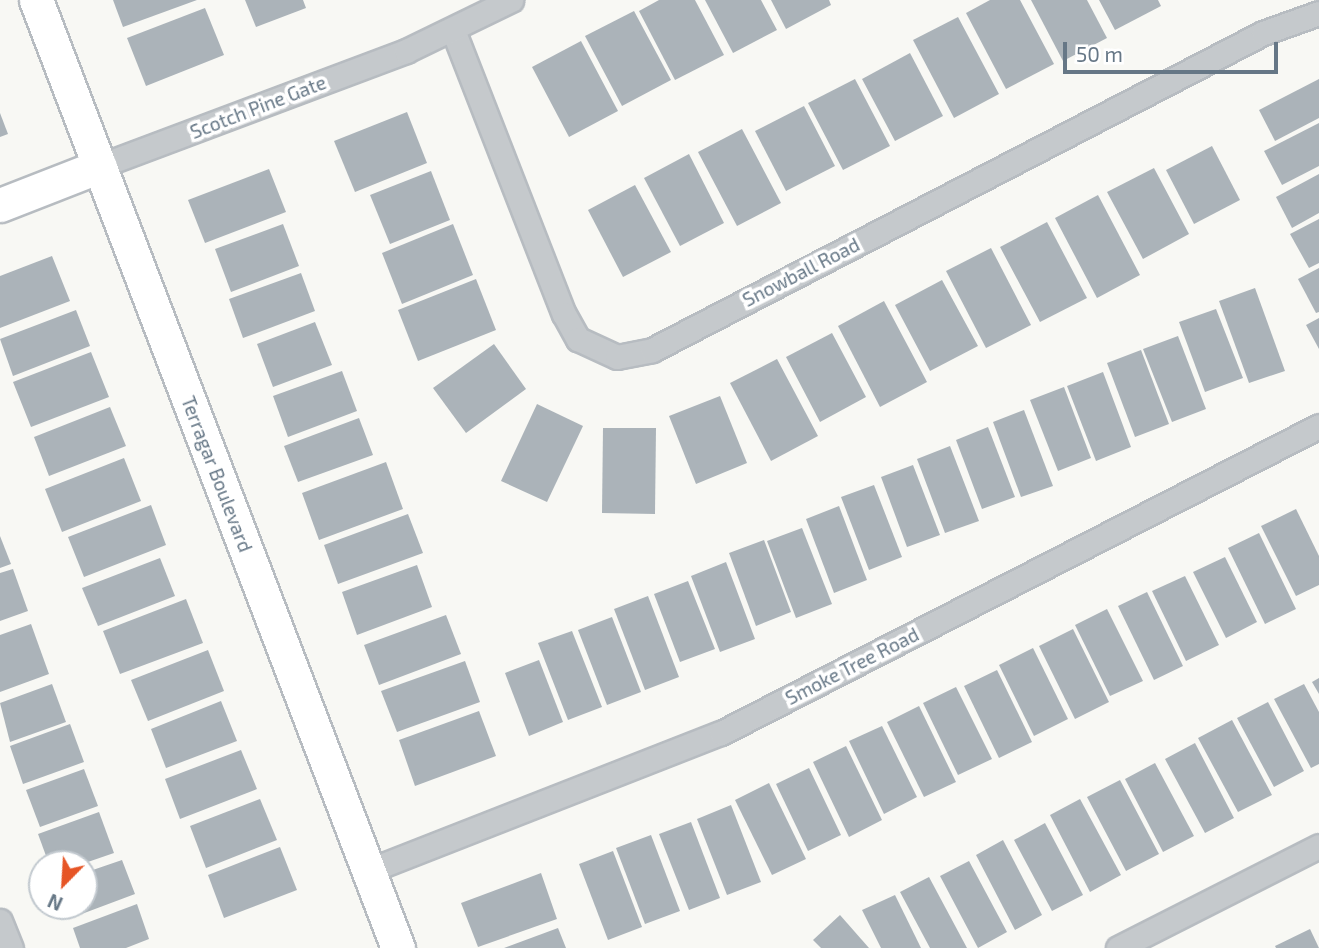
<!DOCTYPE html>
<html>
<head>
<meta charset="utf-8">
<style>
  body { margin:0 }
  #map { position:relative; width:1319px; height:948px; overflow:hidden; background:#f8f8f4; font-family:"Exo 2",sans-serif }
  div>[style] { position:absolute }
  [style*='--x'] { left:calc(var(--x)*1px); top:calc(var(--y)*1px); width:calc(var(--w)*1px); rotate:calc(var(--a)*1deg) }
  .building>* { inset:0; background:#abb3b9 }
  .roads { filter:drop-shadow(2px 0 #b7bcc1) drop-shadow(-2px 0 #b7bcc1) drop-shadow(0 2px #b7bcc1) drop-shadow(0 -2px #b7bcc1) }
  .street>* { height:23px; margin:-11.5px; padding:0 11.5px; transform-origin:11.5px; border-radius:11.5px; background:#c5c9cc }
  .secondary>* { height:33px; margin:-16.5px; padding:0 16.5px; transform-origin:16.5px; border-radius:16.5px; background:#fff }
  span { translate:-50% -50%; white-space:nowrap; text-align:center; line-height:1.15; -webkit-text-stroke:7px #fff; paint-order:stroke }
  .street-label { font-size:19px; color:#667786 }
  .north { position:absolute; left:28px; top:850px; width:70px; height:70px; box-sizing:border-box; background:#fff; border:2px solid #c2c9cf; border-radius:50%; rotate:204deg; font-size:19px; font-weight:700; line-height:28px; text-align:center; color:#667786 }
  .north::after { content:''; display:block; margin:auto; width:24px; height:32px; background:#e65526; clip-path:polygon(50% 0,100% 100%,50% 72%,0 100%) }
  .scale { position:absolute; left:1063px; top:42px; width:215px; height:32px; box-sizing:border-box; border:4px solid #667786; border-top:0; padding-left:9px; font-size:21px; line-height:24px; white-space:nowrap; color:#667786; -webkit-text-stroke:5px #fff; paint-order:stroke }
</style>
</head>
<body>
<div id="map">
  <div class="building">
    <div style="clip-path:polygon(113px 0,197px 0,123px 27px)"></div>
    <div style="clip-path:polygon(245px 0,303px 0,306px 8px,256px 27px)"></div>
    <div style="clip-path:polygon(659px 0,695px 0,724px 55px,675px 80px,639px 11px)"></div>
    <div style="clip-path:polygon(705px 0,761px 0,777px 30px,733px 53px)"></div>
    <div style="clip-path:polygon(771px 0,829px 0,831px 5px,786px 29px)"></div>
    <div style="clip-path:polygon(990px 0,1020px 0,1054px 64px,1006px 89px,966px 13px)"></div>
    <div style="clip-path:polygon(1031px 0,1087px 0,1107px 38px,1063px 61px)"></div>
    <div style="clip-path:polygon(1099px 0,1158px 0,1161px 6px,1115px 30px)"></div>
    <div style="clip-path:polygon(205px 8px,224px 55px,146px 86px,127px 38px)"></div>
    <div style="clip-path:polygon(634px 11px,671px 80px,622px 106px,585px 36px)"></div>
    <div style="clip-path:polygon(958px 17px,999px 94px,954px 118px,913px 40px)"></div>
    <div style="clip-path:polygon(581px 41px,618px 111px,569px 137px,532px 67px)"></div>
    <div style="clip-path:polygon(910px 53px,943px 116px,895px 141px,862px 79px)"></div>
    <div style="clip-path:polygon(855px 79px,890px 146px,843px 170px,808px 103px)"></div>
    <div style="clip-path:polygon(1319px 79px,1319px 118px,1275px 141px,1259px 110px)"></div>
    <div style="clip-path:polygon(804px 106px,835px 166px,786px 191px,755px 131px)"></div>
    <div style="clip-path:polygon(407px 112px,427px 163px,355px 192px,334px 141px)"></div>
    <div style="clip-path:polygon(0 113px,8px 134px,0 137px)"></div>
    <div style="clip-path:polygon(1319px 123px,1319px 166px,1282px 185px,1264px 151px)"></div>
    <div style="clip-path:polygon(742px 129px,781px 203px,737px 226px,698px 152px)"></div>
    <div style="clip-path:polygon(1212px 146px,1240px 200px,1194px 224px,1166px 170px)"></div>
    <div style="clip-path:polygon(689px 154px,724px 223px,680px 246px,644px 178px)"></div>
    <div style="clip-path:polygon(1154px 168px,1189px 234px,1143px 259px,1107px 192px)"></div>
    <div style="clip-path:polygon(269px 169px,286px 212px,205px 243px,188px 200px)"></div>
    <div style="clip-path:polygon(431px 171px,450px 220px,390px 244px,370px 195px)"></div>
    <div style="clip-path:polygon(1319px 174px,1319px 213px,1292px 228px,1276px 197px)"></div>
    <div style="clip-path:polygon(635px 185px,671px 252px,623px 277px,588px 210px)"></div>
    <div style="clip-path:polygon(1098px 195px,1140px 275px,1097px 298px,1055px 218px)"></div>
    <div style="clip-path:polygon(1319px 219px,1319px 263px,1309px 268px,1290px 234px)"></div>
    <div style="clip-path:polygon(1047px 222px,1087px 298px,1040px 322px,1000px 247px)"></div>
    <div style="clip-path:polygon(283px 224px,299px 266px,231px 292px,215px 249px)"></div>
    <div style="clip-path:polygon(453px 224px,473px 275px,402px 304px,382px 253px)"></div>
    <div style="clip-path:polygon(991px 248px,1031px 325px,986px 348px,946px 271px)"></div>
    <div style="clip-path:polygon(52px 256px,70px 301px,0 328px,0 276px)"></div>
    <div style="clip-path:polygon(1319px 268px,1319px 312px,1316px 313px,1298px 279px)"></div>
    <div style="clip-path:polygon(301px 273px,315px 311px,243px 338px,229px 299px)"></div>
    <div style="clip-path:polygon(476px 279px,496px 330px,418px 361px,398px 310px)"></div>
    <div style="clip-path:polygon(942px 280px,978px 346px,930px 371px,895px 305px)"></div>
    <div style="clip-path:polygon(1255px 288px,1285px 371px,1249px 383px,1219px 301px)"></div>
    <div style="clip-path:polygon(884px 301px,927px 382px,880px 407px,838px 326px)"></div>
    <div style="clip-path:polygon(1216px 309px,1243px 378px,1205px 392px,1179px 322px)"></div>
    <div style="clip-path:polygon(76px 310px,90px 346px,13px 376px,0 339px)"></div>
    <div style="clip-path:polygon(1319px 318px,1319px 349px,1306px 325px)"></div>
    <div style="clip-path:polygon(315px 322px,332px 365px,273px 387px,257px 344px)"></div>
    <div style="clip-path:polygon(832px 333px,866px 397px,820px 422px,786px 357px)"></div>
    <div style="clip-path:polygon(1178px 336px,1206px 409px,1172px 422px,1143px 349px)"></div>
    <div style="clip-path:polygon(494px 344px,526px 389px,466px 433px,433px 388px)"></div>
    <div style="clip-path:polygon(1141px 350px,1169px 424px,1135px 437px,1107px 363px)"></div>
    <div style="clip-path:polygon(91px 352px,109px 397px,31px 427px,13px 382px)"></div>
    <div style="clip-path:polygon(777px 359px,818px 436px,771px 461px,730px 383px)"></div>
    <div style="clip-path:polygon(342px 371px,357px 411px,288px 437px,273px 396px)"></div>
    <div style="clip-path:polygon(1103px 372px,1131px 447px,1096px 461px,1067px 386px)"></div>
    <div style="clip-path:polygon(1064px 387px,1091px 458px,1058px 471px,1030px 400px)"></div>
    <div style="clip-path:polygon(720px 396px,747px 463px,696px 484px,669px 416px)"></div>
    <div style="clip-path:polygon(537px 404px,583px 426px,547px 502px,501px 481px)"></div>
    <div style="clip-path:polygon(110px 407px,126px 446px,49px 476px,34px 437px)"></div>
    <div style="clip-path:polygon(1024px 410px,1053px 486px,1021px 497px,993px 422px)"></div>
    <div style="clip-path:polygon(359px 418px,373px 455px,298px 482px,284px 446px)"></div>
    <div style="clip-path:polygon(988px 427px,1015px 497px,982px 509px,956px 440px)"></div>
    <div style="clip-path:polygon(603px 428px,656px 428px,655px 514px,602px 513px)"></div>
    <div style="clip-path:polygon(950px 446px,979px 521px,945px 533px,917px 459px)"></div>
    <div style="clip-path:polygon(124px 458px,141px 501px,62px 532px,45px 489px)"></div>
    <div style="clip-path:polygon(386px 462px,403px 509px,319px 540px,302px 493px)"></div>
    <div style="clip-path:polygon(913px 465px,940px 535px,907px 547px,881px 477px)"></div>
    <div style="clip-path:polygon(874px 485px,902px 557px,869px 570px,841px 497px)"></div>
    <div style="clip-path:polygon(151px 505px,166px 545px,84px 577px,68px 537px)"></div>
    <div style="clip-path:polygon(839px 506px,867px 580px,834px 593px,806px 519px)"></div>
    <div style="clip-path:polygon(1296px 509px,1319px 556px,1319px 585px,1296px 596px,1261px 526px)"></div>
    <div style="clip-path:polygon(408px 514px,423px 553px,338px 584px,324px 545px)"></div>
    <div style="clip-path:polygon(802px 528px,832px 604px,796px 618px,767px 541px)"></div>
    <div style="clip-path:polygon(1259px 533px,1296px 609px,1265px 624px,1228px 548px)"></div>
    <div style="clip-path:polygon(0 536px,11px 564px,0 568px)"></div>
    <div style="clip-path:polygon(764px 540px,791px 612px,756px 626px,729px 553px)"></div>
    <div style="clip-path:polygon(1225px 557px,1257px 622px,1226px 638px,1193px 572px)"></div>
    <div style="clip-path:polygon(160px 558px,175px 596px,98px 626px,82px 588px)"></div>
    <div style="clip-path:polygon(726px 562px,755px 639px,720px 652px,691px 576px)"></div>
    <div style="clip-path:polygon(417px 565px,432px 607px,357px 635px,342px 592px)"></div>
    <div style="clip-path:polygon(13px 569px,28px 611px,0 621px,0 573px)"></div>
    <div style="clip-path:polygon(1185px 576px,1219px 645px,1186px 661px,1152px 591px)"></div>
    <div style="clip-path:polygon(688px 581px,715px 649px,680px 662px,654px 594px)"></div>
    <div style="clip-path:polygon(1147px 592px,1183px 666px,1154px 680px,1118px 606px)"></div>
    <div style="clip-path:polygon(648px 596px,679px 677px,645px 690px,614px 609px)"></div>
    <div style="clip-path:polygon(186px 599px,203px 643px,120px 674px,103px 631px)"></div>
    <div style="clip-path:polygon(1107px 609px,1143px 681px,1110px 696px,1075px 625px)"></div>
    <div style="clip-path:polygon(446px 615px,461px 654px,379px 685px,364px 645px)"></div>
    <div style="clip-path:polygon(612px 617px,641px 692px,607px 705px,578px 630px)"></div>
    <div style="clip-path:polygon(31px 624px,49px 674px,0 692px,0 635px)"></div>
    <div style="clip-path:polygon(1073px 629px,1109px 702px,1075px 719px,1039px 646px)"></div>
    <div style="clip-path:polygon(572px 631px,602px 707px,568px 720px,538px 643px)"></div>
    <div style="clip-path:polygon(1033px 648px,1068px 719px,1034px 736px,999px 665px)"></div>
    <div style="clip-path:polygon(208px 650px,224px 691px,148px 721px,131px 680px)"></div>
    <div style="clip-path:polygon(539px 660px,563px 722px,529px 736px,505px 673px)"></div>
    <div style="clip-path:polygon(465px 661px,480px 702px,397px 732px,381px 691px)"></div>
    <div style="clip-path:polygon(997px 670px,1032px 742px,999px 758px,964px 686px)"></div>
    <div style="clip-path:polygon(1319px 678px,1319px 694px,1312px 682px)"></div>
    <div style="clip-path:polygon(52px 684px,66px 722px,10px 742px,0 703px)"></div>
    <div style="clip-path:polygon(1304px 684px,1319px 712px,1319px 764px,1311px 768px,1274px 699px)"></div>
    <div style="clip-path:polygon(956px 687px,992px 759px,958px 775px,923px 703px)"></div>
    <div style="clip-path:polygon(221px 701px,237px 741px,166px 768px,151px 729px)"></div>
    <div style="clip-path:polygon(1268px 702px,1304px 771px,1274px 787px,1237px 718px)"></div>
    <div style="clip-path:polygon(919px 706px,956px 782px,924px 797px,887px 722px)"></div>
    <div style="clip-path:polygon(479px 711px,496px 756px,415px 786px,399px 740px)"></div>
    <div style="clip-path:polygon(1232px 720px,1272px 795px,1238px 812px,1198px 738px)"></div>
    <div style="clip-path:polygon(70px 724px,84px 762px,23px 784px,10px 746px)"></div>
    <div style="clip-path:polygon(882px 726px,917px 797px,884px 814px,849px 741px)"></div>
    <div style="clip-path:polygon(1195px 743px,1234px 818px,1205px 833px,1165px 759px)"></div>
    <div style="clip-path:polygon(846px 746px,882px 820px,849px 837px,813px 762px)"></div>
    <div style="clip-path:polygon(241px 750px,257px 789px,180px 819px,165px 779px)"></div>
    <div style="clip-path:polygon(1155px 763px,1194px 836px,1163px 852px,1125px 779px)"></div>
    <div style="clip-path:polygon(809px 768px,841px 835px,808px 851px,776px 784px)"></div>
    <div style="clip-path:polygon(84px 769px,98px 806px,40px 827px,26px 790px)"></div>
    <div style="clip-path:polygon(1120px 780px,1159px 854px,1126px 871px,1087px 797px)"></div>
    <div style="clip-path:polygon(769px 783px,806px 859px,772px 875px,735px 800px)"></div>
    <div style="clip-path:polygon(260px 799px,277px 840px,206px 868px,190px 826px)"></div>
    <div style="clip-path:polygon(1080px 799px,1121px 875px,1090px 892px,1050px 815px)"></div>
    <div style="clip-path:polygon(731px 805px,761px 882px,727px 895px,697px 819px)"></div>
    <div style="clip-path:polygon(99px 812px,114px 853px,82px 864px,49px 864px,38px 834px)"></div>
    <div style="clip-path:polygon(691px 822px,720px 898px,689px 910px,659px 834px)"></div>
    <div style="clip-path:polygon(1045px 823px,1083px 895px,1052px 911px,1014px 840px)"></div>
    <div style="clip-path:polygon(651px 835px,680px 911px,645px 924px,616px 848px)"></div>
    <div style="clip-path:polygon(1003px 840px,1042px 915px,1015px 930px,976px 855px)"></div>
    <div style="clip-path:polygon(280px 847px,297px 890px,224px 918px,208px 875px)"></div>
    <div style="clip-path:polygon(613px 851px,642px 927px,608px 940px,579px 864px)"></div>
    <div style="clip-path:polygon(122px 860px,135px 894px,71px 918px,66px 906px,84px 906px,84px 873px)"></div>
    <div style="clip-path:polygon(969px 861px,1007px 932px,978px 948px,940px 876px)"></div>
    <div style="clip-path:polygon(541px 873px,557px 919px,478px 947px,461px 903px)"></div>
    <div style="clip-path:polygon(929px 877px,967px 948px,930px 948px,900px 892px)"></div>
    <div style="clip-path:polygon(895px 895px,921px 948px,881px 948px,862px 910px)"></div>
    <div style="clip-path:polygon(137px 904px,149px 939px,126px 948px,80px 948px,73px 928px)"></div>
    <div style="clip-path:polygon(840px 915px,869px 948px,821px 948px,813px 940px)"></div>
    <div style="clip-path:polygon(558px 928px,566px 948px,504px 948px)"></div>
    <div style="clip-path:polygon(1310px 929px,1319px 948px,1276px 948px,1275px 946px)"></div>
  </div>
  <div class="roads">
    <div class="street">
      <div style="--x:453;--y:30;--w:305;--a:68.7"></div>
      <div style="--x:564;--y:314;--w:29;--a:61"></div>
      <div style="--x:578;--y:339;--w:43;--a:24.8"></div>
      <div style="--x:617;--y:357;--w:36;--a:-11"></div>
      <div style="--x:652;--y:350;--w:688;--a:-27.42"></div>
      <div style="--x:1263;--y:33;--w:59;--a:-19.7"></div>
      <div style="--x:100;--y:166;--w:327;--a:-20.6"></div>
      <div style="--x:406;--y:51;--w:117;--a:-25.9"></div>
      <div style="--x:368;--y:871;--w:379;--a:-21.4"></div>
      <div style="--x:721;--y:733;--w:672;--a:-27.17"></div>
      <div style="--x:0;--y:921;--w:29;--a:68"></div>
      <div style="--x:1118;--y:948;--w:225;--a:-26.9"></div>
    </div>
    <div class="secondary">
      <div style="--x:36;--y:0;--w:1015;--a:69.1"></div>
      <div style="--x:0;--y:205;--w:107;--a:-21.3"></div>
    </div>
  </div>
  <div class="street-label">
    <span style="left:258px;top:107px;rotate:-21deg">Scotch Pine Gate</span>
    <span style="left:801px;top:272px;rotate:-27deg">Snowball Road</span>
    <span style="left:217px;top:474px;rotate:69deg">Terragar Boulevard</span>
    <span style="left:852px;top:666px;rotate:-27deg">Smoke Tree Road</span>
  </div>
  <div class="north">N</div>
  <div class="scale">50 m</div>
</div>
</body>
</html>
